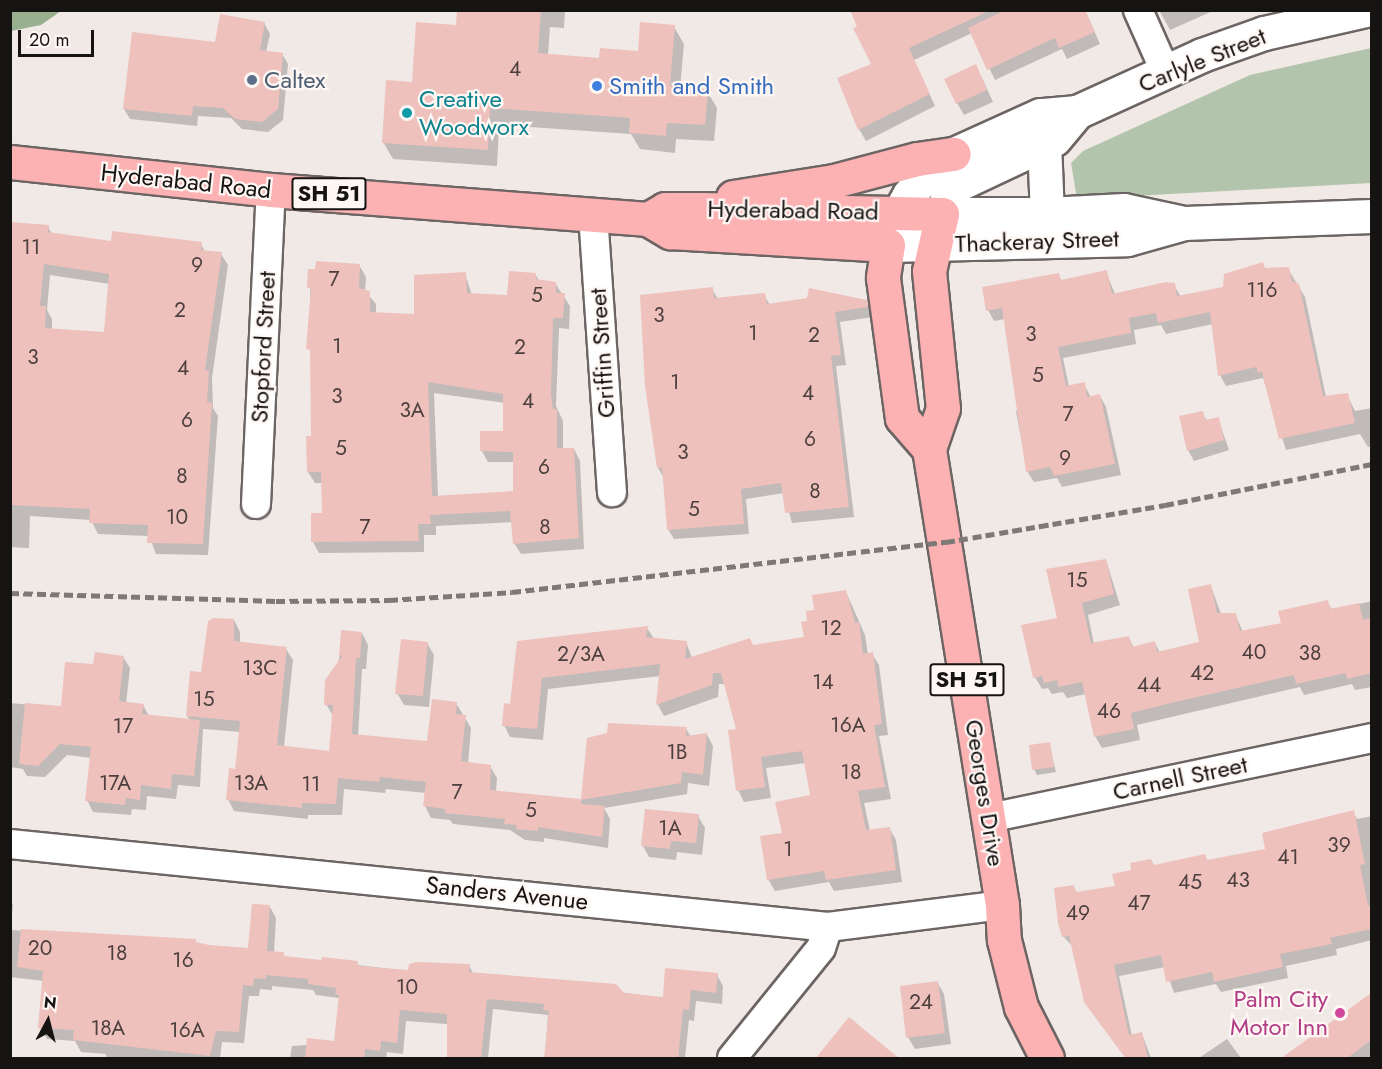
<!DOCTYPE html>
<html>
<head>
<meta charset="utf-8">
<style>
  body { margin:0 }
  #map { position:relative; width:1382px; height:1069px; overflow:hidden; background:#f1e9e6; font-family:Jost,sans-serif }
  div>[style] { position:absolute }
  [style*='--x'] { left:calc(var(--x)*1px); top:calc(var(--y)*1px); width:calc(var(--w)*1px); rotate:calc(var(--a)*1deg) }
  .green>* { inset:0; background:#b3c4ac }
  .forest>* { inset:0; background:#99b090 }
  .shadow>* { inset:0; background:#0003 }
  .building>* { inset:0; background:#eec1bd }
  .roads { filter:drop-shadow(2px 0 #6c6563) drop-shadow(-2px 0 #6c6563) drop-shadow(0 2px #6c6563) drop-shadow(0 -2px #6c6563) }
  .minor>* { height:28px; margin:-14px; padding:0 14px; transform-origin:14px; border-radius:14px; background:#fff }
  .secondary>* { height:33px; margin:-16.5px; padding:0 16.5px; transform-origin:16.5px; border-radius:16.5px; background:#fff }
  .primary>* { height:33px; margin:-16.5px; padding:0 16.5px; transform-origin:16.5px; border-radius:16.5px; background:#fcb2b3 }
  .rail>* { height:4.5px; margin-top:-2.25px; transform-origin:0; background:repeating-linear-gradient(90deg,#7e7977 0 9px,transparent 0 13.5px) }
  .dots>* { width:16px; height:16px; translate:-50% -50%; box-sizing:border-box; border:3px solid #fef7f4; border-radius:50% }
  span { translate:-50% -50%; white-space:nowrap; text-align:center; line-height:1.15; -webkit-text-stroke:4.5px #fef7f4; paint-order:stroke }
  .number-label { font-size:21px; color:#4c3f3e }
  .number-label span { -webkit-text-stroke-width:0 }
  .shield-label span { padding:2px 4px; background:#fef7f4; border:2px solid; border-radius:4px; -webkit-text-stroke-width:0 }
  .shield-label { font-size:22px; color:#161413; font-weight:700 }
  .street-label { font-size:24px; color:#161413 }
  .service-label { font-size:24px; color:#4e5e75 }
  .left { translate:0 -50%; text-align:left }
  .shop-label { font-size:24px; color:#366cbe }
  .culture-label { font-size:24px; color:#0d838f }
  .hotel-label { font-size:24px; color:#b23c85 }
  .right { translate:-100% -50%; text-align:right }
  .frame { position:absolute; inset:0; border:12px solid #161413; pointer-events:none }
  .north { position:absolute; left:18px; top:991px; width:60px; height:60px; -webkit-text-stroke:4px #fef7f4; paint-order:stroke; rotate:7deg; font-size:16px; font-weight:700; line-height:24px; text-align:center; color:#161413 }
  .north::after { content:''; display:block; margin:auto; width:21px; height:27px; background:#161413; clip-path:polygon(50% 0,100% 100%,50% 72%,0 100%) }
  .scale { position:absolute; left:18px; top:30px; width:76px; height:27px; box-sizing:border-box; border:3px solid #161413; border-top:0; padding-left:8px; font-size:18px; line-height:21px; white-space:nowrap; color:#161413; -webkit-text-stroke:4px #fef7f4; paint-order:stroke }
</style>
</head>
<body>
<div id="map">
  <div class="green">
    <div style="clip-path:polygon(1371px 48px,1371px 183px,1077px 199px,1071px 163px,1083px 151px,1250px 75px)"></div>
  </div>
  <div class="forest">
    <div style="clip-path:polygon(11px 10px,61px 10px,61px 11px,41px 25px,11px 31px)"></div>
  </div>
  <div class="shadow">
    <div style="clip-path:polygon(485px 10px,565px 10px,564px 28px,550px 27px,548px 55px,600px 59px,639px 53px,674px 27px,684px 44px,680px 88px,707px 91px,717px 108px,714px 141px,676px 139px,675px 153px,640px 149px,631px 134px,499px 125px,497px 166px,393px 159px,383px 142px,413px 84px,483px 28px)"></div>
    <div style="clip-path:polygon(851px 10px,1085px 10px,1100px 44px,1067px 59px,1062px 49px,995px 80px,972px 33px,914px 60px,935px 106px,866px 141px,859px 129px,873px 65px)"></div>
    <div style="clip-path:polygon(1159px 10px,1215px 10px,1170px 30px)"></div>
    <div style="clip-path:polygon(264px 23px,270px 34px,266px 52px,282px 54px,288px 64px,283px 120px,268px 132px,242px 129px,231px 118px,198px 116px,197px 126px,130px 119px,124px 109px,217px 43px)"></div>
    <div style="clip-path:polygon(982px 78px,993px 102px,964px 115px,957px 103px)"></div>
    <div style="clip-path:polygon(evenodd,10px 224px,48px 227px,52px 234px,113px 243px,201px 244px,205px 252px,221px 254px,228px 265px,212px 378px,213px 408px,218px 416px,208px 555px,156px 554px,149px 536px,98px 534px,91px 520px,30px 516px,29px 548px,10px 547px,10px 224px,50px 275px,110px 284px,106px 334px,52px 330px,52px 319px,47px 310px,50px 275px)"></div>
    <div style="clip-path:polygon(evenodd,359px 265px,366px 277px,365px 291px,376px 304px,376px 314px,416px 316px,465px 274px,472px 295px,509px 297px,535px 274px,539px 281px,555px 283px,570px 306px,569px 329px,559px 328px,556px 406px,563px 421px,563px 450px,574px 449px,580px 461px,584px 549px,521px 554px,514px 543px,513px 522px,436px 526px,436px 535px,424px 535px,424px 552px,319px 553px,313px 542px,312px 514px,324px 514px,323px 483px,315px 483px,308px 472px,312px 438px,310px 270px,359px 265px,434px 393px,505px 403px,505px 433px,482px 451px,488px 462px,514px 462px,515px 492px,438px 497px,434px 393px)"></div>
    <div style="clip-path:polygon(1266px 269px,1288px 269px,1305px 297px,1326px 397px,1347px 395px,1355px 411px,1372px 408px,1372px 446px,1368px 447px,1360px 434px,1286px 450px,1263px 378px,1226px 386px,1220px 375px,1213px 324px,1166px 334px,1161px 325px,1134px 330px,1136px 344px,1063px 358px,1069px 387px,1084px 384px,1091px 398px,1100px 396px,1106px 407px,1121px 475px,1062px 487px,1057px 478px,1034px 482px,1027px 471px,1016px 411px,1020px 410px,1005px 319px,994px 321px,988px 310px,1058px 274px,1062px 281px,1106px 272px,1115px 294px,1174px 285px,1181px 297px,1224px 288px)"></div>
    <div style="clip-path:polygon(712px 289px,718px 299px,764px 295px,770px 305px,866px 302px,873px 317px,840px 322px,846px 365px,836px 366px,854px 517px,792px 523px,784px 493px,746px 499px,749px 534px,674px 539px,668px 529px,664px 478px,658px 468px)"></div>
    <div style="clip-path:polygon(1202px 413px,1207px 421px,1218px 419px,1229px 450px,1194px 461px,1188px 450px)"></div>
    <div style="clip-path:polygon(1106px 560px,1120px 605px,1088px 615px,1094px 644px,1129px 638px,1134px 648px,1155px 643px,1160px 653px,1201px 643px,1211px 586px,1221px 614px,1235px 614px,1243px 632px,1283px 624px,1327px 601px,1332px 610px,1372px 601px,1372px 687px,1355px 690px,1352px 684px,1304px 695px,1300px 687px,1137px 725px,1140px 740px,1102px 748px,1095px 736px,1086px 694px,1067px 698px,1063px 692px,1052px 694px,1048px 688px,1042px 689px,1035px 677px,1059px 619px)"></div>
    <div style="clip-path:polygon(846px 592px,865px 635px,868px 655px,872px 654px,879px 665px,888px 735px,879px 736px,891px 799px,864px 803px,870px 831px,889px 828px,896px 840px,902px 882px,834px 891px,829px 882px,775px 891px,768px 879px,784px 834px,812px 796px,806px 763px,766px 768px,771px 798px,744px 802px,738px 790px,737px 730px,725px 684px,719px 684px,718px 697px,664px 716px,658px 705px,660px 676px,548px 689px,543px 740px,510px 737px,504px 725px,511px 705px,519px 642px,647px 628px,654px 639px,686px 642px,692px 658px,805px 639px,816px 611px)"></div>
    <div style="clip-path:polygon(234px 620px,240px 632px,240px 643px,286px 649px,293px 660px,284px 747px,330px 752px,333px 716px,326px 704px,340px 655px,362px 633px,368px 645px,366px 669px,362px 669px,358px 736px,428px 743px,456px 703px,471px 728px,468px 764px,490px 766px,497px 778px,496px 792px,582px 800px,588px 739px,686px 729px,691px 737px,707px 735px,713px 746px,709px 786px,688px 783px,687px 794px,604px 808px,610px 819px,608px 848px,544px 838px,544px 842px,525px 840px,510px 830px,453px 824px,450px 820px,431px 818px,425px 806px,426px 793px,386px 789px,385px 793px,344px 789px,342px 815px,308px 815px,308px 819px,234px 811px,228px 799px,236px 771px,241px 732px,203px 729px,200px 787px,178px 785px,176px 799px,147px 796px,146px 810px,132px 809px,131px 815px,93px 812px,87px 800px,92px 758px,67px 755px,45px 777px,27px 776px,23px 769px,10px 767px,10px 703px,63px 708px,95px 666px,123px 657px,130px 668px,126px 704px,143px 705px,149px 716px,190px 720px,187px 716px,203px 674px)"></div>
    <div style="clip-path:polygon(427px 643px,434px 655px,429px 707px,404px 705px,397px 693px)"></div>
    <div style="clip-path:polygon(1049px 744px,1056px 772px,1037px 775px,1034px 769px)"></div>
    <div style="clip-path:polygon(1353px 812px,1357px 819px,1372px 816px,1372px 940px,1336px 949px,1337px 955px,1286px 966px,1288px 978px,1221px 992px,1216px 984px,1174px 993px,1165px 967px,1119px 976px,1132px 1036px,1142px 1034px,1151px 1058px,1126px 1058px,1073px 947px,1063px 936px,1074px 887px,1077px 893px,1117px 888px,1154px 867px,1205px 856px,1208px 861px,1267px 850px)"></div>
    <div style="clip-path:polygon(698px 816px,705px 828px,702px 855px,677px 852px,676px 860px,649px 857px,643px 846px)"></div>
    <div style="clip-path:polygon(10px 900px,13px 905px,10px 930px)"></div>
    <div style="clip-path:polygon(270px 907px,276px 918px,274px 953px,286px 957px,409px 971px,469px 966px,473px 973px,664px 998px,717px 975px,723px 986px,722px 1004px,696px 1001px,694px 1021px,689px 1020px,685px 1058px,524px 1058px,545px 1058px,548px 1015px,493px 1009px,488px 1058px,448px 1058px,447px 1024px,406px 1021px,403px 1054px,387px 1052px,386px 1058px,290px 1058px,292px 1046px,335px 1043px,339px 998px,316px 995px,313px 990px,272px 986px,272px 990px,260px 989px,259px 996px,249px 996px,244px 1043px,222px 1042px,220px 1058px,106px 1058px,106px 1054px,81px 1052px,75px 1041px,47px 1039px,40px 1027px,44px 981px,10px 977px,10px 930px,195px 940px,197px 944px,250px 950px)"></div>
    <div style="clip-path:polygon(937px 982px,944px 994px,951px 1044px,915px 1049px,908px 1037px)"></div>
    <div style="clip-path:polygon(1372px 995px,1372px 1058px,1282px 1058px)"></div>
    <div style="clip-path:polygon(1227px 1039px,1241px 1058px,1199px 1058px)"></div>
  </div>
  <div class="building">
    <div style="clip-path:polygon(457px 10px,541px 10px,538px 53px,599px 58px,600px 48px,638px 51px,640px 22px,675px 25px,670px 86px,708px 89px,705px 125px,667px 123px,666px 136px,629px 133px,630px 118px,490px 108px,488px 150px,382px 143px,386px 80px,412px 82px,416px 22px,456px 25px)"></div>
    <div style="clip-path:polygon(850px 10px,991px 10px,909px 48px,930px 94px,858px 130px,837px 78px,871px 64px,853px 28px,857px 27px)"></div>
    <div style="clip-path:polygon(1005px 10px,1085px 10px,1095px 32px,1059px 48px,1055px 38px,987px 70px,968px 28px)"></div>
    <div style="clip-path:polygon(220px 14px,265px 22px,260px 50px,283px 53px,278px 109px,262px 122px,235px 119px,223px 108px,193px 106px,192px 116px,123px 109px,132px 32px,215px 42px)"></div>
    <div style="clip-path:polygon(976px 64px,987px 90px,956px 104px,944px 79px)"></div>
    <div style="clip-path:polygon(evenodd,10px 222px,49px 225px,48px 232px,111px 241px,112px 231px,202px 242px,201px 250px,222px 252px,205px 370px,209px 371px,207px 402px,212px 403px,203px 544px,147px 543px,148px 525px,89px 523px,90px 509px,10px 505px,10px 222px,44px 264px,109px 274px,104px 332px,45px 328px,46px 306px,40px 306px,44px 264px)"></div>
    <div style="clip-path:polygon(evenodd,316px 261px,360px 264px,359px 288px,370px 291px,370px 312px,414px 314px,414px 275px,466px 272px,467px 293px,507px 295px,509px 271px,536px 273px,536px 279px,556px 282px,556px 293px,565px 293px,563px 318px,553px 318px,551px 394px,553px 409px,557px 409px,557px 448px,574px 448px,579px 538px,513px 544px,510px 511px,430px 515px,431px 524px,418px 524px,419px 541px,311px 542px,311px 513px,322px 513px,321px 472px,307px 472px,306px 436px,311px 436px,310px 350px,306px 349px,311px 288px,307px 288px,308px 269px,315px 269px,316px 261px,428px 382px,503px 394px,503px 431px,480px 431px,480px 451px,513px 452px,513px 491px,432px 496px,428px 382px)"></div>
    <div style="clip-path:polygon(1263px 262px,1265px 268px,1289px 267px,1292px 281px,1299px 284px,1323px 396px,1348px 393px,1355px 423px,1279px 439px,1262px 372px,1258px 373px,1256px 367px,1218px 376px,1210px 312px,1158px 323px,1156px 313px,1129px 318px,1131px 333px,1058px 347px,1066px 386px,1085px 382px,1087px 397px,1100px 394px,1115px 464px,1054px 476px,1050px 467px,1026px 472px,1002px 308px,986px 311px,982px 287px,1059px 273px,1061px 280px,1107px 270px,1112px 294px,1166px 282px,1175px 283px,1177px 296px,1223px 287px,1224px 274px)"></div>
    <div style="clip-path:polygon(713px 287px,714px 298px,765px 293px,767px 304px,807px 298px,809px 288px,867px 300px,868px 307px,835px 312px,841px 355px,831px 356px,849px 507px,785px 513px,781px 483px,741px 489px,744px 524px,667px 530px,662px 468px,657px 468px,645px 386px,640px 295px)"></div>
    <div style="clip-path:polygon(1203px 411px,1205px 420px,1219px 417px,1224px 440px,1187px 451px,1179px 416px)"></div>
    <div style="clip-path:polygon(1106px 559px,1114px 594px,1082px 603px,1091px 643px,1129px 636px,1132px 647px,1155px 641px,1157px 652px,1199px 642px,1188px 589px,1211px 584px,1217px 613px,1236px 613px,1240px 631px,1281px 623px,1278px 611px,1328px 600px,1330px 609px,1359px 603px,1363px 620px,1371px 618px,1371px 673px,1347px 679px,1346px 673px,1296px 684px,1294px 675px,1171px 703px,1131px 713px,1134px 729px,1094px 737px,1082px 682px,1058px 687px,1057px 680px,1044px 683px,1042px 676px,1033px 678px,1021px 625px,1057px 618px,1046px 569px)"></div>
    <div style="clip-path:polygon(846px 590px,855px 623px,859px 622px,863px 654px,873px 652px,882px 724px,874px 725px,885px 787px,858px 791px,866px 830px,890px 827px,896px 870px,826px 880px,824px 871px,767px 880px,760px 836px,782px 833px,775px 802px,810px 795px,802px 751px,761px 757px,765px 787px,736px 791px,728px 730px,736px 729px,721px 673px,713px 673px,712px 685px,656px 705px,660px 664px,542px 678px,537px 729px,502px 726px,504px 703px,510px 704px,517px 641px,648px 626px,646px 637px,687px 641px,685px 659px,750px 638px,753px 645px,804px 637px,801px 622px,807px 621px,806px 611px,814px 610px,812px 595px)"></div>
    <div style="clip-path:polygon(214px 618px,234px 619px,234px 641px,287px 647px,277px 745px,329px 751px,333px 705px,324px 705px,325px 680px,342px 656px,339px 656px,341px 630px,362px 632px,360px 658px,356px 658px,352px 734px,427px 741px,432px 699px,457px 702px,456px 714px,466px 715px,461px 761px,491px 765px,490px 790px,581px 799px,587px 738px,607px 733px,608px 723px,687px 727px,686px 736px,707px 733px,703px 775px,682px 772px,681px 783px,581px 800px,581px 804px,605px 806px,602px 837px,538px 827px,538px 831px,516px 829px,517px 825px,504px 824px,505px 819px,445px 813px,445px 809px,423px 806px,426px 782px,380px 777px,379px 782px,338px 778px,336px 804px,302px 803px,302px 808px,226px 800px,229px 768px,235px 769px,240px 721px,186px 716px,190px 671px,201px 672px,208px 621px)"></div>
    <div style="clip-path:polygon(401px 639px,428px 642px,423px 696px,395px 694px)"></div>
    <div style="clip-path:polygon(95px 652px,124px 656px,119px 701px,144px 704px,142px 714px,200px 720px,194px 776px,172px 774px,171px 789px,141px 785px,140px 800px,126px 798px,125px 805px,85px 801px,91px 747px,60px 744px,38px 766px,19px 764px,25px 703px,61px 706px,65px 662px,93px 664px)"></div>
    <div style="clip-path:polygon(1050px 742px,1054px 767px,1032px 770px,1029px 745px)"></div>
    <div style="clip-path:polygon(645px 809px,699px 814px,696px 843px,671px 841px,670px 849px,641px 846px)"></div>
    <div style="clip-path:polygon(1354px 810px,1365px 864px,1360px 865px,1368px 906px,1371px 905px,1371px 929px,1330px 938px,1332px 944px,1280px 954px,1283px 967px,1214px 982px,1212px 972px,1166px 982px,1161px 955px,1114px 965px,1129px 1035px,1142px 1032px,1148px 1059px,1126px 1059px,1084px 1002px,1069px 936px,1062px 937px,1058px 923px,1054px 888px,1074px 885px,1076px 892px,1115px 886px,1112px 874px,1131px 870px,1130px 863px,1151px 859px,1154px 865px,1205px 854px,1207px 860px,1265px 849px,1262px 833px)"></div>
    <div style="clip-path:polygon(252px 904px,270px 905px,267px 951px,284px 952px,284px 956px,321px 960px,322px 957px,358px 961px,358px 966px,408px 970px,409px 964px,416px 962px,470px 964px,469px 972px,616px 984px,624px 993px,663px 997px,665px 968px,718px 973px,716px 993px,691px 990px,689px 1010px,683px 1009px,678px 1059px,544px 1059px,549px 1011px,543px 1010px,544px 1004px,487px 999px,481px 1059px,447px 1059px,447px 1014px,400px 1010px,397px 1043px,381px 1041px,380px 1051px,365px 1049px,364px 1059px,305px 1059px,307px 1038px,334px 1041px,339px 995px,335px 994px,336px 988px,308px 984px,308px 979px,266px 975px,266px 979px,254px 978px,253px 986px,243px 985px,239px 1032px,216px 1031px,210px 1056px,73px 1040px,74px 1030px,38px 1028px,43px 971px,17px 967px,21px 929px,196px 939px,196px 942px,209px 945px,248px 948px)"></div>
    <div style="clip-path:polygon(938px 981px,945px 1033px,906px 1038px,900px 986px)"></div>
    <div style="clip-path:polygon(1371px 993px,1371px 1040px,1346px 1059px,1280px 1059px)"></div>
    <div style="clip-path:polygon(849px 1017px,900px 1059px,815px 1059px)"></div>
  </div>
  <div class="roads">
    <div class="minor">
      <div style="--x:1138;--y:10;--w:69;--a:66"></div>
      <div style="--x:593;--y:214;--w:279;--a:86.1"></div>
      <div style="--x:256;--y:504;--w:314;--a:-87.3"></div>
      <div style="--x:989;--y:818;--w:391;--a:-11.8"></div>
      <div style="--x:10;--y:844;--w:822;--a:5.79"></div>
      <div style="--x:828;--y:927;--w:175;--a:-7.2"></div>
      <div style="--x:732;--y:1058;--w:141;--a:-51"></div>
      <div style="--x:821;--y:948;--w:22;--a:-72"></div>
    </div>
    <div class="secondary">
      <div style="--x:1366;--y:10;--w:105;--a:167.3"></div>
      <div style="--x:1264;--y:33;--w:66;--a:160.5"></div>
      <div style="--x:1202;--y:55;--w:137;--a:155.5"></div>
      <div style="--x:1077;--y:112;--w:37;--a:175"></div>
      <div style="--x:1040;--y:115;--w:94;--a:155.6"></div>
      <div style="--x:954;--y:154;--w:34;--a:143"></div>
      <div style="--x:927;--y:174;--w:28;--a:131"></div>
      <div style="--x:909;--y:195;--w:20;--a:120"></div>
      <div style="--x:899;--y:212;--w:35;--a:108"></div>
      <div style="--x:888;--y:245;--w:239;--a:-1.4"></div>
      <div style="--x:1127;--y:239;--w:59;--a:-15.7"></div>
      <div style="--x:1184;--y:223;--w:188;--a:-2.1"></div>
      <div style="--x:1077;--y:112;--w:35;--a:130"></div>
      <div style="--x:1054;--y:139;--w:105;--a:154.7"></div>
      <div style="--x:959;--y:184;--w:16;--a:135"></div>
      <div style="--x:948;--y:195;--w:20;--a:108"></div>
      <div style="--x:942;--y:214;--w:105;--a:0"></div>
      <div style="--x:1047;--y:214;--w:77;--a:-3"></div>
      <div style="--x:1124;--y:210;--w:56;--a:12.3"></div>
      <div style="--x:1044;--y:143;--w:71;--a:87.6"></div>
    </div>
    <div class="primary">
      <div style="--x:10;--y:162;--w:262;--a:6.1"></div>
      <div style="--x:271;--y:190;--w:378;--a:4.4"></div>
      <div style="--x:648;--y:219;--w:26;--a:31"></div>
      <div style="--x:670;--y:232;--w:218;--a:3.4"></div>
      <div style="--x:888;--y:245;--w:33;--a:99"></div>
      <div style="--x:883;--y:278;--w:141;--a:82.3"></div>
      <div style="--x:902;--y:418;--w:41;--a:48.9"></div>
      <div style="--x:733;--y:197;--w:102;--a:-9"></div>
      <div style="--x:834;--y:181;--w:86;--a:-14.8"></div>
      <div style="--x:917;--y:159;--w:37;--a:-8"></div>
      <div style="--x:648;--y:219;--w:20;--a:-30"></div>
      <div style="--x:665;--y:209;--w:36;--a:0"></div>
      <div style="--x:701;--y:209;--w:241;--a:1.2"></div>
      <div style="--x:942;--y:214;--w:58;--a:102.8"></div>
      <div style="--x:929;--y:271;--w:138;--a:84.2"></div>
      <div style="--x:943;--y:408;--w:43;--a:108.9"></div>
      <div style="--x:929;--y:449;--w:462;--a:80.9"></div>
      <div style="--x:1002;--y:905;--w:35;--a:87"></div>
      <div style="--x:1004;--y:940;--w:69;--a:75.8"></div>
      <div style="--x:1021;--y:1007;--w:57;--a:63"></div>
    </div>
  </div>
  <div class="rail">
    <div style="--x:10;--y:593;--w:266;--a:1.7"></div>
    <div style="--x:276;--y:601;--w:113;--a:-0.5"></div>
    <div style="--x:389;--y:600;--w:123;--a:-3.7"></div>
    <div style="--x:512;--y:592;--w:437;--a:-6.6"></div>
    <div style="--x:946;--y:542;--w:222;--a:-9.6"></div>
    <div style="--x:1165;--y:505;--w:211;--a:-11.2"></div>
  </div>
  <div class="dots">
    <div style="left:252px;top:80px;background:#5c6f8a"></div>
    <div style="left:597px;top:86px;background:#3f7fe0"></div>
    <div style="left:407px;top:113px;background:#0f9aa8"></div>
    <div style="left:1340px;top:1013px;background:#d1479c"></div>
  </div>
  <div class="number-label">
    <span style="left:515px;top:69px">4</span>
    <span style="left:31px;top:247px">11</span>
    <span style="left:197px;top:265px">9</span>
    <span style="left:334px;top:279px">7</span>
    <span style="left:1262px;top:290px">116</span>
    <span style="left:537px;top:295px">5</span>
    <span style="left:180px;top:310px">2</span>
    <span style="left:659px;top:315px">3</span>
    <span style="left:753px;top:333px">1</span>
    <span style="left:1031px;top:334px">3</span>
    <span style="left:814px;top:335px">2</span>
    <span style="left:337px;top:346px">1</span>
    <span style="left:520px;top:347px">2</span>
    <span style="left:33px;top:357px">3</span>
    <span style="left:183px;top:368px">4</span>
    <span style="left:1038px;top:375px">5</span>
    <span style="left:675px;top:382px">1</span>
    <span style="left:808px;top:393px">4</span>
    <span style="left:337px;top:396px">3</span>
    <span style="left:528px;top:401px">4</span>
    <span style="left:412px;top:410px">3A</span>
    <span style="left:1068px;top:414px">7</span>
    <span style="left:187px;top:420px">6</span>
    <span style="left:810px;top:439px">6</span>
    <span style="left:341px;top:448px">5</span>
    <span style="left:683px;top:452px">3</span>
    <span style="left:1065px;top:458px">9</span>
    <span style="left:544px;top:467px">6</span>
    <span style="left:182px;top:476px">8</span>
    <span style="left:815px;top:491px">8</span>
    <span style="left:694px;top:509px">5</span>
    <span style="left:177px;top:517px">10</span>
    <span style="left:365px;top:527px">7</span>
    <span style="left:545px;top:527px">8</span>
    <span style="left:1077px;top:580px">15</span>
    <span style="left:831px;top:628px">12</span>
    <span style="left:1254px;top:652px">40</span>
    <span style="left:1310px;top:653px">38</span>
    <span style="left:581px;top:654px">2/3A</span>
    <span style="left:260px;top:668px">13C</span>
    <span style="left:1202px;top:673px">42</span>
    <span style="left:823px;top:682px">14</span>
    <span style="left:1149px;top:685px">44</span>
    <span style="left:204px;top:699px">15</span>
    <span style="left:1109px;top:711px">46</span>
    <span style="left:848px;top:725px">16A</span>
    <span style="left:123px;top:726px">17</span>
    <span style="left:677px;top:752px">1B</span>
    <span style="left:851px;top:772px">18</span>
    <span style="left:115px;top:783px">17A</span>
    <span style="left:251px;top:783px">13A</span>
    <span style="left:311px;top:784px">11</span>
    <span style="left:457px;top:792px">7</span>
    <span style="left:531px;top:810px">5</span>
    <span style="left:670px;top:828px">1A</span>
    <span style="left:1339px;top:845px">39</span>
    <span style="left:788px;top:849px">1</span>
    <span style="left:1288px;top:857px">41</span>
    <span style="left:1238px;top:880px">43</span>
    <span style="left:1190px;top:882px">45</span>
    <span style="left:1139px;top:903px">47</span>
    <span style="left:1078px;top:913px">49</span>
    <span style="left:40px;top:948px">20</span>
    <span style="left:117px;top:953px">18</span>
    <span style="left:183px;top:960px">16</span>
    <span style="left:407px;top:987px">10</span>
    <span style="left:921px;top:1002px">24</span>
    <span style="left:108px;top:1028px">18A</span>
    <span style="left:187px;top:1030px">16A</span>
  </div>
  <div class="shield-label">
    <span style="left:329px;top:194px">SH 51</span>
    <span style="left:967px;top:680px">SH 51</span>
  </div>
  <div class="street-label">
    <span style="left:1202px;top:60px;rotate:-22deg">Carlyle Street</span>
    <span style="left:186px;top:181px;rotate:6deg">Hyderabad Road</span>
    <span style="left:793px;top:210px;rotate:1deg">Hyderabad Road</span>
    <span style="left:1037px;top:241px;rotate:-2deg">Thackeray Street</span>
    <span style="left:263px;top:347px;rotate:-87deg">Stopford Street</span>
    <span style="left:602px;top:353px;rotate:-94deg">Griffin Street</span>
    <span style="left:1180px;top:778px;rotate:-12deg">Carnell Street</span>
    <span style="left:985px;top:793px;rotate:81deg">Georges Drive</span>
    <span style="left:507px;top:893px;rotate:6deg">Sanders Avenue</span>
  </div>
  <div class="service-label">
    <span class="left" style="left:264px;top:80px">Caltex</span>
  </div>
  <div class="shop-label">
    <span class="left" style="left:609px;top:86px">Smith and Smith</span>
  </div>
  <div class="culture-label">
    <span class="left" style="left:419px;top:113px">Creative<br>Woodworx</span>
  </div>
  <div class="hotel-label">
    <span class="right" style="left:1328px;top:1013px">Palm City<br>Motor Inn</span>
  </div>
  <div class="frame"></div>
  <div class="north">N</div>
  <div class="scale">20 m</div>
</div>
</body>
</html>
